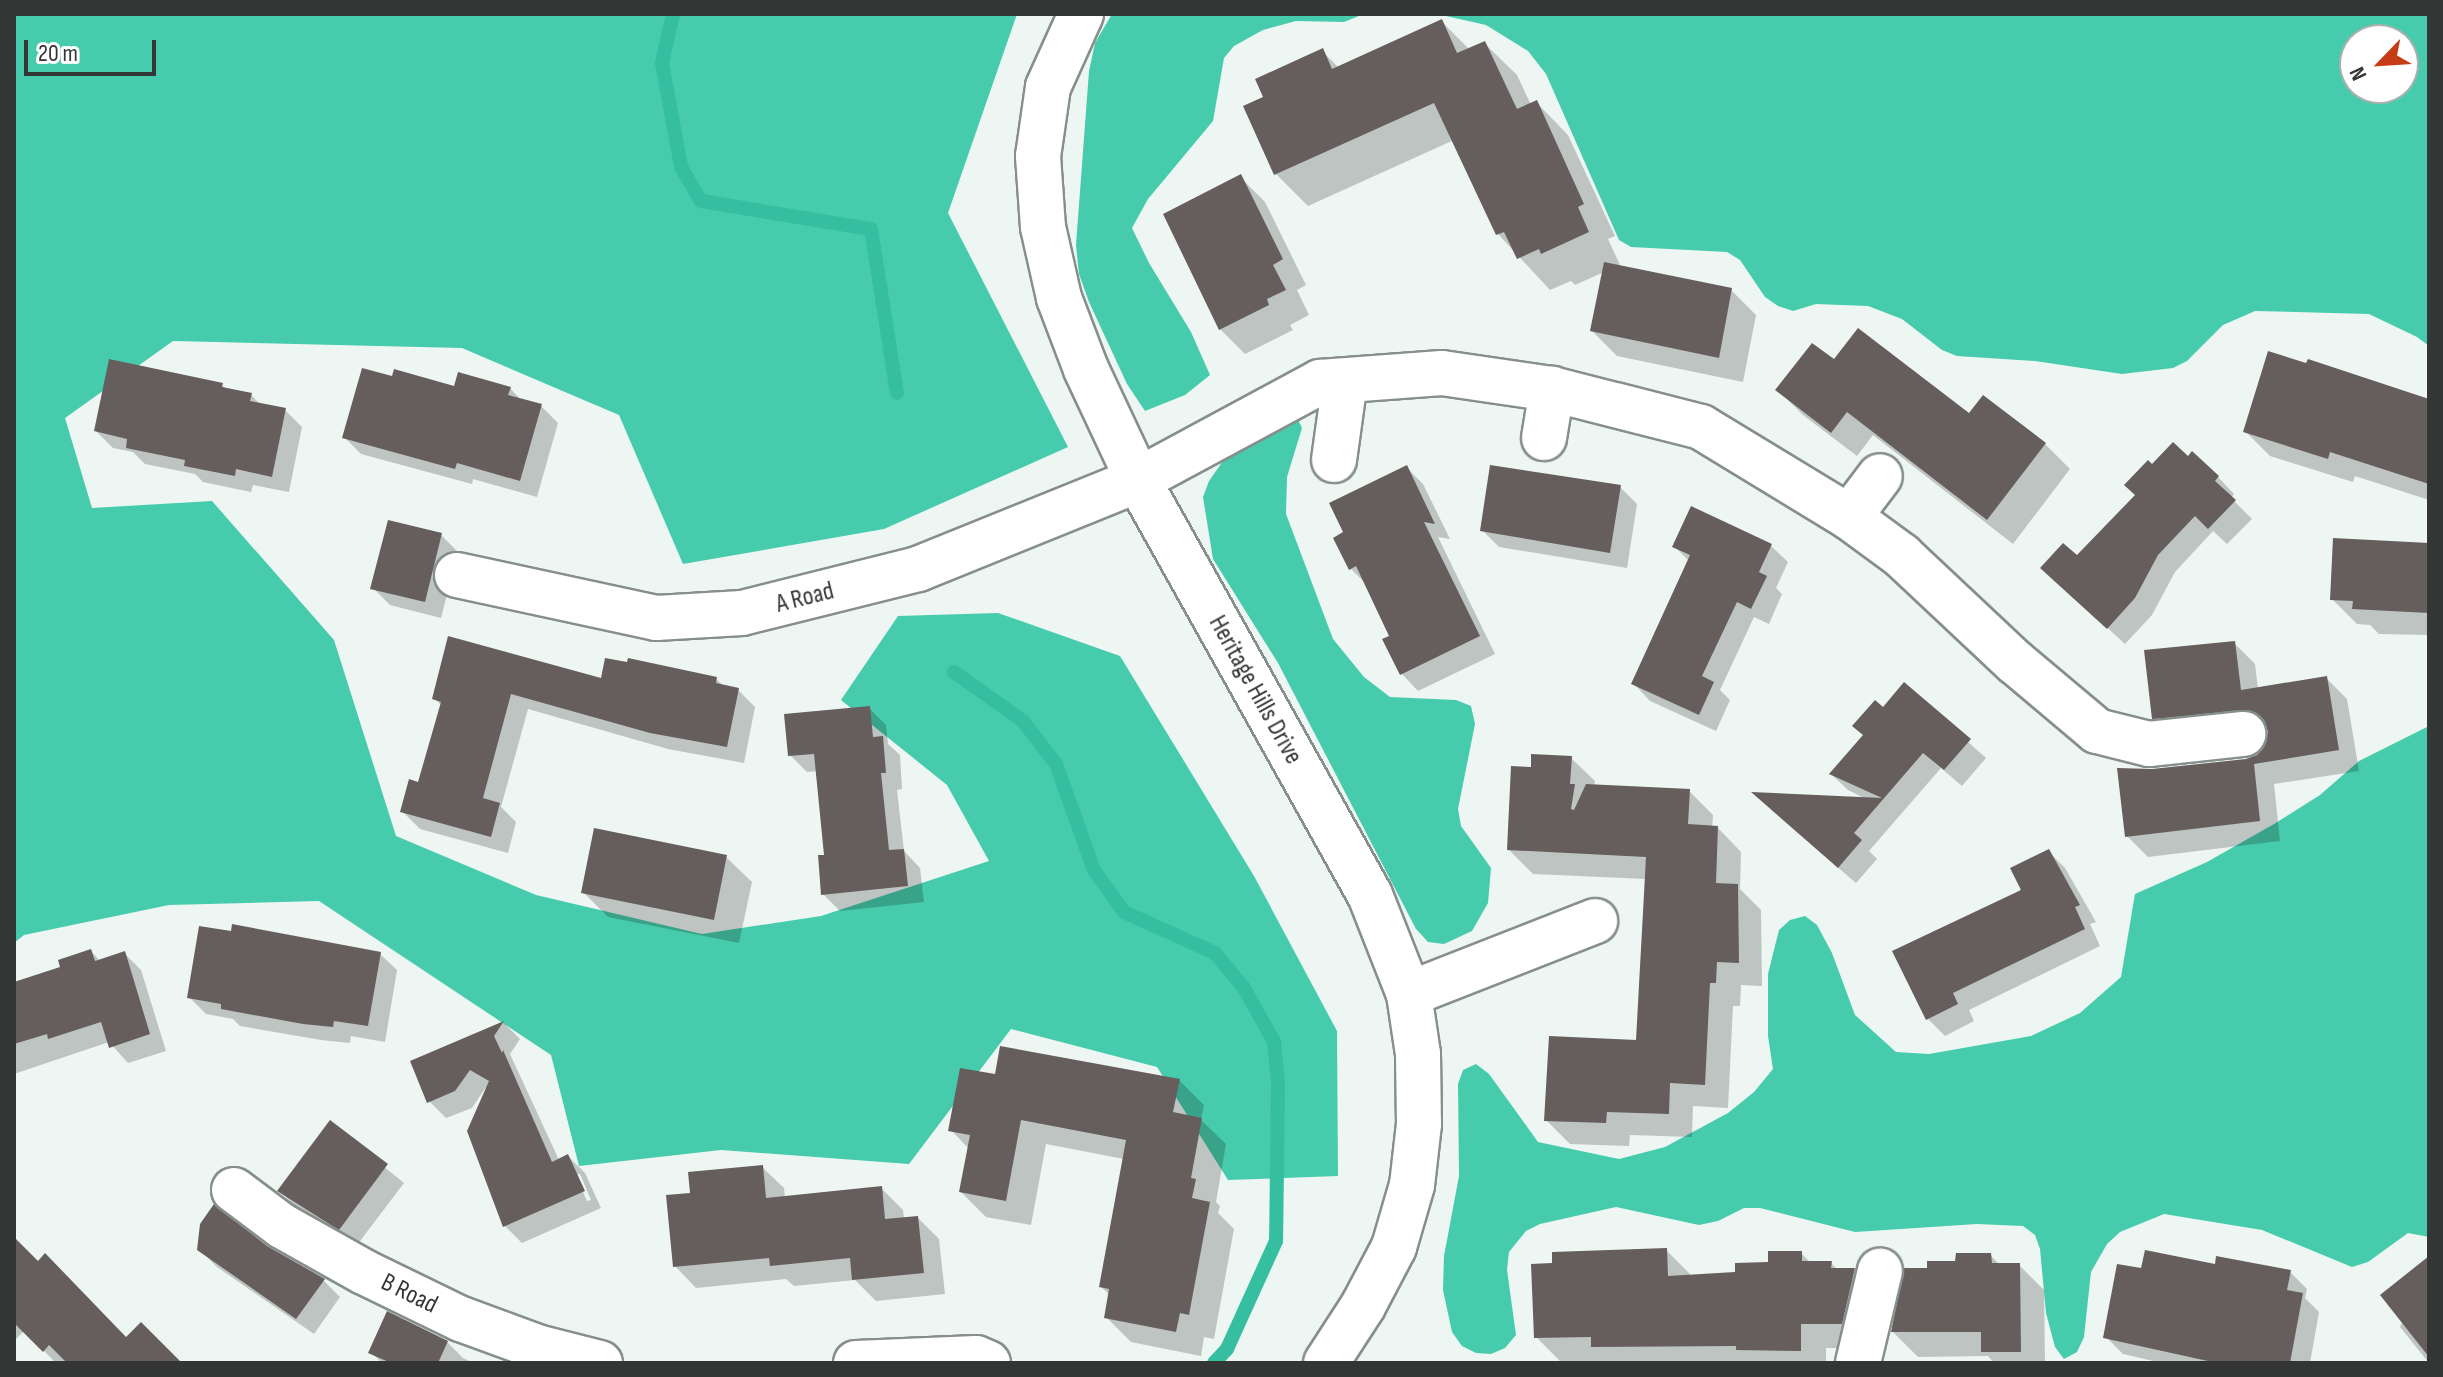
<!DOCTYPE html>
<html>
<head>
<meta charset="utf-8">
<style>
  body { margin:0 }
  #map { position:relative; width:2443px; height:1377px; overflow:hidden; background:#edf6f3; font-family:"Sofia Sans Condensed",sans-serif }
  div>[style] { position:absolute }
  [style*='--x'] { left:calc(var(--x)*1px); top:calc(var(--y)*1px); width:calc(var(--w)*1px); rotate:calc(var(--a)*1deg) }
  .forest>* { inset:0; background:#46ccac }
  .shadow>* { inset:0; background:#0003 }
  .stream>* { height:14px; margin:-7px; padding:0 7px; transform-origin:7px; border-radius:7px; background:#35bfa0 }
  .building>* { inset:0; background:#665e5c }
  .roads { filter:drop-shadow(2px 0 #868f8c) drop-shadow(-2px 0 #868f8c) drop-shadow(0 2px #868f8c) drop-shadow(0 -2px #868f8c) }
  .minor>* { height:44px; margin:-22px; padding:0 22px; transform-origin:22px; border-radius:22px; background:#fff }
  span { translate:-50% -50%; white-space:nowrap; text-align:center; line-height:1.15; -webkit-text-stroke:8px #fff; paint-order:stroke }
  .street-label { font-size:26px; color:#333635 }
  .frame { position:absolute; inset:0; border:16px solid #333635; pointer-events:none }
  .north { position:absolute; left:2339px; top:24px; width:80px; height:80px; box-sizing:border-box; background:#fff; border:2px solid #adafae; border-radius:50%; rotate:245deg; font-size:22px; font-weight:700; line-height:32px; text-align:center; color:#333635 }
  .north::after { content:''; display:block; margin:auto; width:28px; height:36px; background:#c53c15; clip-path:polygon(50% 0,100% 100%,50% 72%,0 100%) }
  .scale { position:absolute; left:24px; top:40px; width:132px; height:36px; box-sizing:border-box; border:4px solid #333635; border-top:0; padding-left:10px; font-size:24px; line-height:28px; white-space:nowrap; color:#333635; -webkit-text-stroke:6px #fff; paint-order:stroke }
</style>
</head>
<body>
<div id="map">
  <div class="forest">
    <div style="clip-path:polygon(14px 14px,1017px 14px,948px 213px,1068px 447px,884px 529px,683px 564px,619px 415px,462px 348px,173px 341px,65px 418px,92px 508px,212px 501px,334px 640px,396px 836px,536px 895px,702px 934px,821px 916px,989px 861px,947px 785px,841px 700px,898px 616px,998px 613px,1120px 656px,1254px 876px,1337px 1031px,1338px 1176px,1228px 1180px,1157px 1067px,1011px 1029px,909px 1164px,721px 1150px,579px 1166px,551px 1055px,319px 901px,169px 905px,24px 935px,14px 943px)"></div>
    <div style="clip-path:polygon(1112px 14px,1364px 14px,1344px 22px,1296px 21px,1263px 30px,1234px 46px,1224px 58px,1213px 121px,1148px 199px,1132px 228px,1149px 263px,1191px 332px,1210px 375px,1185px 395px,1145px 411px,1127px 384px,1089px 302px,1079px 274px,1076px 245px,1089px 71px,1095px 43px)"></div>
    <div style="clip-path:polygon(evenodd,1437px 14px,2429px 14px,2429px 346px,2417px 337px,2369px 314px,2255px 311px,2223px 325px,2187px 361px,2173px 368px,2122px 374px,2035px 361px,1957px 356px,1942px 350px,1902px 319px,1868px 306px,1816px 304px,1793px 311px,1778px 306px,1765px 297px,1740px 260px,1727px 252px,1631px 247px,1619px 240px,1546px 74px,1528px 51px,1486px 25px,1437px 14px,2355px 40px,2403px 40px,2403px 88px,2355px 88px,2355px 40px)"></div>
    <div style="clip-path:polygon(1295px 413px,1302px 428px,1287px 477px,1286px 514px,1333px 639px,1364px 677px,1390px 697px,1456px 700px,1471px 706px,1475px 724px,1458px 809px,1461px 826px,1491px 868px,1488px 903px,1472px 931px,1444px 944px,1428px 942px,1416px 929px,1278px 663px,1213px 559px,1203px 497px,1209px 481px,1239px 438px)"></div>
    <div style="clip-path:polygon(2429px 726px,2429px 1237px,2408px 1233px,2368px 1262px,2352px 1267px,2262px 1230px,2164px 1214px,2120px 1232px,2107px 1244px,2091px 1272px,2084px 1337px,2077px 1352px,2064px 1359px,2055px 1347px,2046px 1313px,2040px 1249px,2035px 1235px,2023px 1226px,1977px 1224px,1855px 1232px,1760px 1208px,1744px 1208px,1718px 1221px,1699px 1225px,1616px 1207px,1540px 1224px,1526px 1231px,1509px 1252px,1507px 1270px,1516px 1335px,1505px 1348px,1491px 1354px,1476px 1353px,1462px 1346px,1452px 1332px,1443px 1290px,1444px 1256px,1459px 1176px,1458px 1084px,1463px 1070px,1476px 1064px,1489px 1074px,1538px 1142px,1619px 1159px,1665px 1147px,1728px 1113px,1754px 1092px,1773px 1069px,1768px 1036px,1768px 974px,1779px 930px,1790px 920px,1805px 916px,1817px 925px,1832px 953px,1855px 1015px,1896px 1052px,1929px 1054px,2031px 1036px,2080px 1013px,2121px 977px,2135px 894px,2207px 862px,2274px 824px,2320px 795px,2359px 761px)"></div>
  </div>
  <div class="shadow">
    <div style="clip-path:polygon(1441px 21px,1470px 50px,1484px 43px,1517px 75px,1531px 105px,1536px 102px,1568px 135px,1615px 236px,1608px 239px,1620px 265px,1616px 267px,1731px 290px,1756px 315px,1743px 382px,1617px 356px,1592px 331px,1604px 272px,1575px 285px,1571px 281px,1550px 290px,1498px 234px,1454px 140px,1308px 206px,1276px 174px,1265px 98px,1322px 51px,1339px 68px)"></div>
    <div style="clip-path:polygon(1240px 177px,1265px 202px,1306px 285px,1297px 290px,1309px 315px,1290px 325px,1293px 330px,1245px 354px,1220px 329px)"></div>
    <div style="clip-path:polygon(1834px 362px,2045px 444px,2070px 469px,2013px 544px,1873px 435px,1857px 456px,1803px 415px,1778px 390px)"></div>
    <div style="clip-path:polygon(393px 379px,455px 388px,510px 388px,522px 401px,541px 406px,558px 423px,537px 497px,473px 479px,472px 484px,361px 454px,344px 437px)"></div>
    <div style="clip-path:polygon(222px 385px,227px 390px,251px 395px,261px 405px,285px 410px,302px 427px,289px 492px,253px 485px,251px 492px,203px 482px,195px 474px,145px 464px,133px 452px,113px 448px,96px 431px)"></div>
    <div style="clip-path:polygon(2429px 393px,2429px 500px,2355px 476px,2353px 482px,2270px 456px,2245px 431px,2427px 400px)"></div>
    <div style="clip-path:polygon(2188px 459px,2218px 477px,2234px 494px,2231px 498px,2252px 519px,2227px 544px,2213px 531px,2175px 572px,2152px 615px,2125px 644px,2060px 584px,2077px 558px,2137px 495px,2152px 467px)"></div>
    <div style="clip-path:polygon(1406px 467px,1423px 484px,1450px 539px,1438px 537px,1495px 654px,1418px 691px,1402px 674px,1392px 637px,1367px 585px,1351px 569px)"></div>
    <div style="clip-path:polygon(1620px 487px,1637px 504px,1627px 568px,1499px 547px,1482px 530px)"></div>
    <div style="clip-path:polygon(441px 535px,458px 552px,441px 618px,390px 605px,373px 588px)"></div>
    <div style="clip-path:polygon(2429px 545px,2429px 635px,2379px 634px,2370px 625px,2357px 624px,2332px 599px)"></div>
    <div style="clip-path:polygon(1674px 546px,1771px 546px,1788px 562px,1776px 588px,1782px 594px,1769px 624px,1754px 617px,1720px 690px,1730px 700px,1716px 731px,1650px 701px,1634px 684px,1689px 561px)"></div>
    <div style="clip-path:polygon(2234px 643px,2255px 664px,2258px 689px,2326px 678px,2347px 699px,2359px 771px,2274px 784px,2280px 841px,2148px 857px,2127px 836px,2152px 771px,2247px 761px,2258px 756px,2267px 746px,2269px 730px,2174px 739px,2154px 718px)"></div>
    <div style="clip-path:polygon(716px 679px,725px 687px,738px 690px,755px 707px,744px 763px,668px 749px,528px 709px,501px 807px,516px 822px,508px 853px,420px 829px,403px 812px,420px 784px,442px 706px,434px 698px,602px 680px)"></div>
    <div style="clip-path:polygon(1904px 685px,1986px 758px,1962px 786px,1941px 768px,1869px 851px,1877px 859px,1856px 883px,1770px 809px,1868px 800px,1848px 790px,1831px 774px)"></div>
    <div style="clip-path:polygon(869px 708px,886px 725px,888px 744px,900px 755px,902px 789px,897px 790px,904px 851px,920px 868px,924px 902px,840px 911px,823px 894px,826px 857px,818px 771px,807px 772px,790px 755px)"></div>
    <div style="clip-path:polygon(1571px 758px,1595px 781px,1594px 787px,1689px 791px,1713px 815px,1712px 828px,1718px 828px,1741px 852px,1740px 889px,1761px 910px,1762px 986px,1741px 985px,1740px 1006px,1733px 1006px,1728px 1108px,1693px 1106px,1692px 1137px,1630px 1135px,1629px 1146px,1570px 1144px,1546px 1120px,1638px 1043px,1646px 879px,1533px 874px,1509px 850px,1533px 769px)"></div>
    <div style="clip-path:polygon(2048px 851px,2065px 868px,2096px 922px,2090px 924px,2100px 946px,1969px 1010px,1974px 1021px,1945px 1036px,1928px 1019px)"></div>
    <div style="clip-path:polygon(726px 857px,752px 882px,739px 943px,608px 917px,583px 892px)"></div>
    <div style="clip-path:polygon(91px 951px,100px 961px,124px 953px,141px 970px,166px 1051px,128px 1063px,109px 1042px,14px 1074px,14px 983px,63px 968px)"></div>
    <div style="clip-path:polygon(380px 954px,397px 970px,385px 1042px,351px 1036px,350px 1043px,321px 1040px,240px 1026px,233px 1019px,206px 1014px,189px 997px)"></div>
    <div style="clip-path:polygon(evenodd,504px 1023px,520px 1039px,510px 1054px,559px 1160px,568px 1156px,585px 1173px,601px 1208px,522px 1243px,505px 1226px,486px 1087px,472px 1108px,446px 1118px,429px 1101px,412px 1062px,504px 1023px,575px 1174px,580px 1174px,591px 1200px,587px 1201px,575px 1174px)"></div>
    <div style="clip-path:polygon(996px 1076px,1179px 1080px,1204px 1105px,1201px 1120px,1226px 1144px,1216px 1202px,1220px 1206px,1218px 1213px,1234px 1229px,1214px 1339px,1204px 1337px,1201px 1356px,1131px 1342px,1106px 1317px,1110px 1295px,1101px 1287px,1124px 1159px,1046px 1144px,1031px 1225px,986px 1217px,961px 1192px,969px 1149px,951px 1130px)"></div>
    <div style="clip-path:polygon(330px 1123px,404px 1183px,357px 1245px,296px 1207px,280px 1191px)"></div>
    <div style="clip-path:polygon(762px 1167px,784px 1188px,785px 1198px,881px 1188px,903px 1210px,904px 1219px,918px 1218px,939px 1239px,945px 1294px,876px 1301px,855px 1280px,794px 1286px,786px 1279px,696px 1288px,675px 1266px,692px 1195px)"></div>
    <div style="clip-path:polygon(14px 1245px,126px 1339px,179px 1363px,56px 1363px,24px 1331px,14px 1341px)"></div>
    <div style="clip-path:polygon(266px 1248px,323px 1280px,340px 1297px,314px 1334px,217px 1267px,199px 1249px)"></div>
    <div style="clip-path:polygon(1666px 1250px,1692px 1276px,1737px 1273px,1801px 1253px,1811px 1263px,1831px 1263px,1838px 1270px,1854px 1270px,1879px 1295px,1866px 1348px,1826px 1348px,1826px 1363px,1561px 1362px,1536px 1337px)"></div>
    <div style="clip-path:polygon(1990px 1255px,2000px 1265px,2019px 1265px,2044px 1290px,2045px 1363px,1994px 1363px,1988px 1356px,1918px 1357px,1893px 1332px,1929px 1270px)"></div>
    <div style="clip-path:polygon(2429px 1258px,2429px 1363px,2400px 1327px)"></div>
    <div style="clip-path:polygon(2217px 1266px,2290px 1272px,2307px 1289px,2305px 1298px,2319px 1312px,2310px 1363px,2162px 1363px,2123px 1354px,2106px 1337px)"></div>
    <div style="clip-path:polygon(447px 1342px,463px 1358px,474px 1363px,382px 1363px,371px 1352px)"></div>
  </div>
  <div class="stream">
    <div style="--x:673;--y:14;--w:50;--a:102.7"></div>
    <div style="--x:662;--y:63;--w:106;--a:79.6"></div>
    <div style="--x:681;--y:167;--w:39;--a:60"></div>
    <div style="--x:701;--y:201;--w:172;--a:9.4"></div>
    <div style="--x:871;--y:229;--w:166;--a:81"></div>
    <div style="--x:954;--y:672;--w:85;--a:35.4"></div>
    <div style="--x:1023;--y:721;--w:54;--a:52.5"></div>
    <div style="--x:1056;--y:764;--w:113;--a:70.3"></div>
    <div style="--x:1094;--y:870;--w:52;--a:54.5"></div>
    <div style="--x:1124;--y:912;--w:100;--a:24.3"></div>
    <div style="--x:1215;--y:953;--w:45;--a:50.4"></div>
    <div style="--x:1244;--y:988;--w:62;--a:60.9"></div>
    <div style="--x:1274;--y:1042;--w:41;--a:84.4"></div>
    <div style="--x:1278;--y:1083;--w:158;--a:90.7"></div>
    <div style="--x:1276;--y:1241;--w:119;--a:114.4"></div>
    <div style="--x:1227;--y:1349;--w:19;--a:133"></div>
  </div>
  <div class="building">
    <div style="clip-path:polygon(1442px 19px,1457px 53px,1485px 41px,1517px 109px,1537px 100px,1584px 204px,1578px 207px,1589px 232px,1541px 254px,1539px 249px,1517px 259px,1504px 232px,1496px 235px,1434px 103px,1274px 175px,1243px 106px,1263px 97px,1255px 79px,1323px 48px,1332px 69px)"></div>
    <div style="clip-path:polygon(1241px 174px,1283px 259px,1273px 265px,1286px 290px,1267px 299px,1269px 305px,1219px 330px,1163px 214px)"></div>
    <div style="clip-path:polygon(1604px 262px,1732px 288px,1719px 358px,1590px 331px)"></div>
    <div style="clip-path:polygon(1858px 328px,1969px 413px,1983px 395px,2046px 443px,1987px 520px,1847px 412px,1831px 433px,1775px 390px,1812px 343px,1834px 359px)"></div>
    <div style="clip-path:polygon(2268px 351px,2306px 363px,2308px 359px,2429px 399px,2429px 484px,2330px 452px,2328px 459px,2243px 432px)"></div>
    <div style="clip-path:polygon(109px 359px,223px 383px,222px 387px,252px 393px,250px 401px,286px 408px,272px 477px,236px 469px,235px 476px,184px 466px,185px 460px,126px 448px,127px 439px,94px 431px)"></div>
    <div style="clip-path:polygon(362px 368px,392px 376px,394px 369px,454px 386px,458px 372px,511px 387px,508px 395px,542px 404px,520px 481px,457px 463px,455px 469px,342px 438px)"></div>
    <div style="clip-path:polygon(2173px 442px,2188px 456px,2192px 451px,2219px 476px,2215px 481px,2236px 500px,2208px 529px,2195px 516px,2158px 555px,2135px 598px,2107px 629px,2040px 568px,2063px 543px,2077px 555px,2135px 495px,2124px 485px,2148px 460px,2152px 464px)"></div>
    <div style="clip-path:polygon(1407px 465px,1435px 524px,1424px 522px,1480px 636px,1400px 675px,1382px 639px,1389px 636px,1356px 566px,1349px 570px,1333px 538px,1343px 532px,1329px 503px)"></div>
    <div style="clip-path:polygon(1490px 465px,1621px 485px,1610px 553px,1480px 531px)"></div>
    <div style="clip-path:polygon(1691px 506px,1772px 544px,1759px 572px,1767px 576px,1751px 609px,1737px 602px,1702px 676px,1714px 682px,1699px 715px,1631px 684px,1690px 555px,1672px 547px)"></div>
    <div style="clip-path:polygon(388px 520px,442px 533px,425px 602px,370px 589px)"></div>
    <div style="clip-path:polygon(2333px 538px,2429px 543px,2429px 613px,2352px 609px,2353px 601px,2330px 600px)"></div>
    <div style="clip-path:polygon(448px 636px,601px 678px,605px 658px,627px 662px,628px 658px,717px 677px,716px 683px,739px 688px,727px 747px,650px 733px,511px 694px,483px 798px,500px 803px,491px 837px,400px 812px,409px 779px,418px 782px,441px 702px,432px 699px)"></div>
    <div style="clip-path:polygon(2235px 641px,2241px 690px,2327px 676px,2339px 750px,2254px 764px,2260px 821px,2125px 837px,2117px 768px,2152px 769px,2246px 759px,2257px 755px,2265px 745px,2268px 732px,2264px 720px,2252px 711px,2152px 719px,2144px 650px)"></div>
    <div style="clip-path:polygon(1904px 682px,1971px 739px,1944px 770px,1923px 753px,1854px 833px,1862px 840px,1838px 868px,1751px 792px,1882px 798px,1829px 774px,1863px 735px,1852px 726px,1875px 700px,1883px 707px)"></div>
    <div style="clip-path:polygon(870px 706px,873px 737px,883px 736px,886px 773px,881px 773px,889px 850px,904px 849px,908px 886px,821px 895px,818px 855px,824px 855px,814px 754px,788px 756px,784px 714px)"></div>
    <div style="clip-path:polygon(1531px 754px,1572px 756px,1570px 784px,1575px 784px,1571px 809px,1574px 810px,1586px 784px,1690px 789px,1688px 824px,1718px 826px,1716px 883px,1738px 884px,1739px 963px,1717px 962px,1716px 983px,1710px 983px,1705px 1085px,1670px 1083px,1669px 1114px,1607px 1112px,1606px 1123px,1544px 1121px,1549px 1036px,1636px 1040px,1646px 857px,1507px 850px,1511px 766px,1531px 767px)"></div>
    <div style="clip-path:polygon(594px 828px,727px 855px,714px 920px,581px 893px)"></div>
    <div style="clip-path:polygon(2049px 849px,2080px 905px,2075px 907px,2085px 929px,1953px 993px,1958px 1004px,1926px 1020px,1892px 951px,2021px 890px,2010px 868px)"></div>
    <div style="clip-path:polygon(232px 924px,381px 952px,368px 1026px,334px 1021px,333px 1027px,303px 1024px,221px 1009px,221px 1004px,187px 998px,199px 926px,231px 931px)"></div>
    <div style="clip-path:polygon(91px 949px,95px 961px,125px 951px,150px 1034px,109px 1048px,101px 1022px,48px 1039px,47px 1034px,14px 1044px,14px 982px,60px 967px,58px 960px)"></div>
    <div style="clip-path:polygon(504px 1021px,494px 1036px,502px 1053px,503px 1050px,552px 1162px,568px 1154px,585px 1191px,503px 1227px,467px 1131px,489px 1081px,470px 1070px,455px 1091px,427px 1103px,410px 1061px)"></div>
    <div style="clip-path:polygon(1000px 1046px,1180px 1079px,1173px 1112px,1202px 1118px,1191px 1178px,1196px 1179px,1192px 1198px,1210px 1202px,1189px 1315px,1180px 1313px,1176px 1332px,1104px 1318px,1109px 1289px,1099px 1287px,1126px 1140px,1021px 1120px,1006px 1201px,959px 1192px,970px 1135px,948px 1131px,960px 1068px,995px 1074px)"></div>
    <div style="clip-path:polygon(330px 1120px,388px 1164px,339px 1230px,277px 1191px)"></div>
    <div style="clip-path:polygon(763px 1165px,766px 1198px,882px 1186px,885px 1219px,918px 1216px,924px 1273px,852px 1280px,850px 1258px,770px 1266px,769px 1258px,673px 1267px,666px 1195px,690px 1193px,688px 1172px)"></div>
    <div style="clip-path:polygon(214px 1204px,267px 1246px,325px 1279px,296px 1319px,197px 1250px,200px 1224px)"></div>
    <div style="clip-path:polygon(14px 1237px,38px 1261px,45px 1253px,126px 1337px,141px 1322px,182px 1363px,67px 1363px,49px 1345px,43px 1352px,14px 1323px)"></div>
    <div style="clip-path:polygon(1667px 1248px,1668px 1276px,1735px 1272px,1735px 1263px,1768px 1262px,1768px 1251px,1802px 1251px,1802px 1261px,1832px 1261px,1831px 1268px,1855px 1268px,1842px 1324px,1801px 1324px,1801px 1351px,1736px 1350px,1736px 1346px,1591px 1347px,1591px 1337px,1534px 1338px,1531px 1264px,1552px 1263px,1552px 1252px)"></div>
    <div style="clip-path:polygon(2145px 1250px,2215px 1264px,2216px 1256px,2291px 1270px,2287px 1290px,2303px 1293px,2290px 1363px,2217px 1363px,2103px 1338px,2117px 1264px,2141px 1268px)"></div>
    <div style="clip-path:polygon(1956px 1253px,1991px 1253px,1992px 1263px,2020px 1263px,2021px 1352px,1981px 1352px,1981px 1332px,1891px 1332px,1904px 1268px,1927px 1268px,1927px 1261px,1955px 1261px)"></div>
    <div style="clip-path:polygon(2429px 1256px,2429px 1357px,2380px 1295px)"></div>
    <div style="clip-path:polygon(387px 1311px,448px 1341px,438px 1363px,391px 1363px,368px 1353px)"></div>
  </div>
  <div class="roads">
    <div class="minor">
      <div style="--x:1081;--y:14;--w:80;--a:114.3"></div>
      <div style="--x:1048;--y:87;--w:70;--a:98.2"></div>
      <div style="--x:1038;--y:156;--w:71;--a:86"></div>
      <div style="--x:1043;--y:227;--w:73;--a:77.3"></div>
      <div style="--x:1059;--y:298;--w:76;--a:69.2"></div>
      <div style="--x:1086;--y:369;--w:123;--a:64.9"></div>
      <div style="--x:1138;--y:480;--w:475;--a:60.8"></div>
      <div style="--x:1370;--y:895;--w:106;--a:68.5"></div>
      <div style="--x:1409;--y:994;--w:61;--a:81.5"></div>
      <div style="--x:1418;--y:1054;--w:70;--a:89.2"></div>
      <div style="--x:1419;--y:1124;--w:61;--a:96.5"></div>
      <div style="--x:1412;--y:1185;--w:65;--a:106.2"></div>
      <div style="--x:1394;--y:1247;--w:67;--a:117.7"></div>
      <div style="--x:1363;--y:1306;--w:68;--a:123"></div>
      <div style="--x:1544;--y:438;--w:50;--a:-80.7"></div>
      <div style="--x:1334;--y:460;--w:80;--a:-82.1"></div>
      <div style="--x:1849;--y:517;--w:51;--a:-52.9"></div>
      <div style="--x:457;--y:575;--w:204;--a:12.2"></div>
      <div style="--x:656;--y:618;--w:86;--a:-3.3"></div>
      <div style="--x:742;--y:613;--w:181;--a:-14"></div>
      <div style="--x:918;--y:569;--w:237;--a:-22"></div>
      <div style="--x:1138;--y:480;--w:207;--a:-28.3"></div>
      <div style="--x:1320;--y:382;--w:122;--a:-4.2"></div>
      <div style="--x:1442;--y:373;--w:111;--a:8.3"></div>
      <div style="--x:1552;--y:389;--w:154;--a:14.3"></div>
      <div style="--x:1701;--y:427;--w:173;--a:31.3"></div>
      <div style="--x:1849;--y:517;--w:66;--a:36.3"></div>
      <div style="--x:1902;--y:556;--w:155;--a:43.2"></div>
      <div style="--x:2015;--y:662;--w:107;--a:40.1"></div>
      <div style="--x:2097;--y:731;--w:54;--a:14"></div>
      <div style="--x:2149;--y:744;--w:95;--a:-6.1"></div>
      <div style="--x:1409;--y:994;--w:200;--a:-21.4"></div>
      <div style="--x:234;--y:1190;--w:60;--a:36.9"></div>
      <div style="--x:282;--y:1226;--w:94;--a:29.3"></div>
      <div style="--x:364;--y:1272;--w:108;--a:25.9"></div>
      <div style="--x:461;--y:1319;--w:81;--a:20.2"></div>
      <div style="--x:537;--y:1347;--w:65;--a:14.3"></div>
      <div style="--x:856;--y:1363;--w:120;--a:-2.4"></div>
      <div style="--x:976;--y:1358;--w:13;--a:23"></div>
      <div style="--x:1858;--y:1363;--w:95;--a:-76.6"></div>
    </div>
  </div>
  <div class="street-label">
    <span style="left:805px;top:598px;rotate:-14deg">A Road</span>
    <span style="left:1255px;top:690px;rotate:61deg">Heritage Hills Drive</span>
    <span style="left:409px;top:1294px;rotate:26deg">B Road</span>
  </div>
  <div class="frame"></div>
  <div class="north">N</div>
  <div class="scale">20 m</div>
</div>
</body>
</html>
